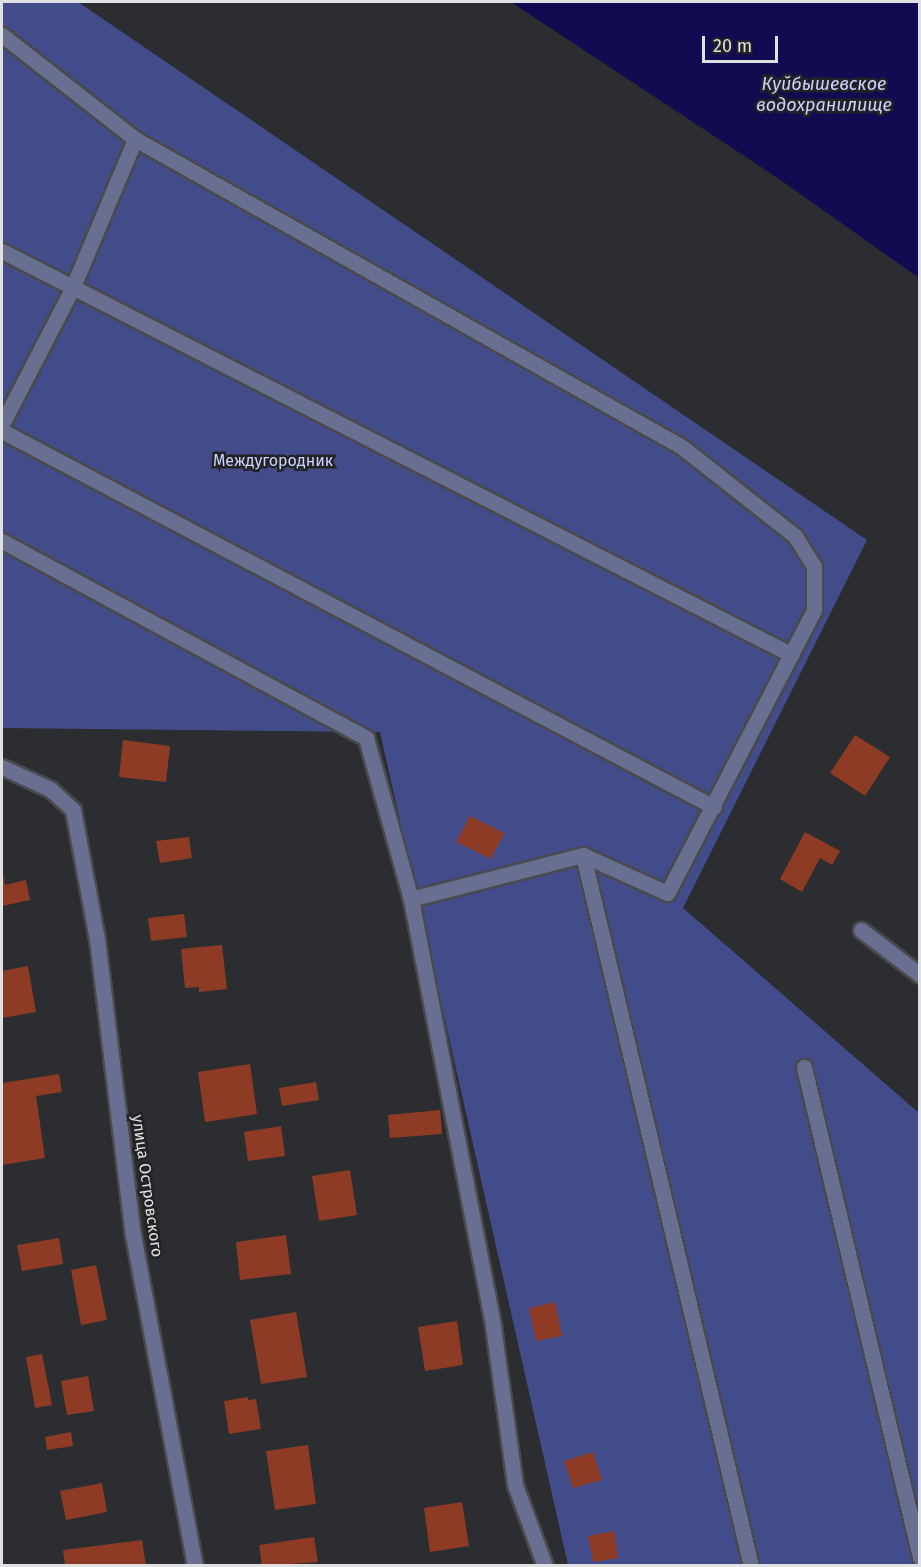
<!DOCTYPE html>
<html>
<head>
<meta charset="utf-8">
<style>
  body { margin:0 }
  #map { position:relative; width:921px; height:1567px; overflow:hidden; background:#2c2d30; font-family:"Fira Sans",sans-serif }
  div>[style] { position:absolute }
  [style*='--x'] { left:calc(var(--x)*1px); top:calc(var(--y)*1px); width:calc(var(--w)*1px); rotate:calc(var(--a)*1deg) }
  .green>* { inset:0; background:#434c8a }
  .water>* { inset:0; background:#120b51 }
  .building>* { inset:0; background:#8e3b25 }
  .roads { filter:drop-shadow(2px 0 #494a4d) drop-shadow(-2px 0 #494a4d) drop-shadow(0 2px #494a4d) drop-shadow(0 -2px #494a4d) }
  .minor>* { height:15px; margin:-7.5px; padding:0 7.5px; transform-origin:7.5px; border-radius:7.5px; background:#696f91 }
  span { translate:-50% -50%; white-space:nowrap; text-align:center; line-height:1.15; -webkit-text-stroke:5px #232326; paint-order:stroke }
  .park-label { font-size:16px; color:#cbd4ff }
  .street-label { font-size:16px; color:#e0e1e3 }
  .water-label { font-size:18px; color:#cbd4ff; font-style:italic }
  .frame { position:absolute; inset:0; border:3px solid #e0e1e3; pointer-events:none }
  .scale { position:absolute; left:702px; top:36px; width:76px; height:27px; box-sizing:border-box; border:3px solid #e0e1e3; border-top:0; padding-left:8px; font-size:18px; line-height:21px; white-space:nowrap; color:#e0e1e3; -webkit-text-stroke:4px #232326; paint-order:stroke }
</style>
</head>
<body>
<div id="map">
  <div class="green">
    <div style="clip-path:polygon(2px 2px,78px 2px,867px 540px,683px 908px,919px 1113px,919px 1565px,568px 1565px,380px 732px,2px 728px)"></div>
  </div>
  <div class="water">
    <div style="clip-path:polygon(511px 2px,919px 2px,919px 278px,779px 179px)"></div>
  </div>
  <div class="building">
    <div style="clip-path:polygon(855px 735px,890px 757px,865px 796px,830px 773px)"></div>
    <div style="clip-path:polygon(123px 740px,170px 746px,166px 782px,119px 777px)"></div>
    <div style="clip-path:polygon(470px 816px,504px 833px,491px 859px,456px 842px)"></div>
    <div style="clip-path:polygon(805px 832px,840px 851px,832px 865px,820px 858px,802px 892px,780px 879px)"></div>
    <div style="clip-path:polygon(189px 837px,192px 858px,160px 863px,156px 841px)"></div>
    <div style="clip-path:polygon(3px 873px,5px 885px,26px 880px,30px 900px,2px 906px)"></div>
    <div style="clip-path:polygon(184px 914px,187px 937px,151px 941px,148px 918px)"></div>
    <div style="clip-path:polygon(222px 945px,227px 989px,199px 992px,199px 987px,185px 988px,181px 949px)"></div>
    <div style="clip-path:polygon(28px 966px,36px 1012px,2px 1018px,2px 971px)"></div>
    <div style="clip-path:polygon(250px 1064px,257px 1114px,205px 1122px,198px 1072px)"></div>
    <div style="clip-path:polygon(59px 1074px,62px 1092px,36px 1096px,45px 1158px,2px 1165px,2px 1083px)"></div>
    <div style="clip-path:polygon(316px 1082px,319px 1100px,282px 1106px,279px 1088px)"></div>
    <div style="clip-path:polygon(440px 1110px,442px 1134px,390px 1138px,388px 1115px)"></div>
    <div style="clip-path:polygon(281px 1126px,285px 1156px,248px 1161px,244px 1132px)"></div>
    <div style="clip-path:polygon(350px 1170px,357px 1215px,319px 1221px,312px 1176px)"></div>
    <div style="clip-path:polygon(286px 1235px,291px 1274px,240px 1280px,236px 1242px)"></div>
    <div style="clip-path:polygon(59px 1238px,63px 1264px,22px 1271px,17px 1245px)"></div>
    <div style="clip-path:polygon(96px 1265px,107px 1320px,81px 1325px,71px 1270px)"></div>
    <div style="clip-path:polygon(555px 1302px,562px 1336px,536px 1341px,529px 1308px)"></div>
    <div style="clip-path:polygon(296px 1312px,307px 1377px,261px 1384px,250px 1320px)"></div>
    <div style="clip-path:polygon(457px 1321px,463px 1365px,425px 1371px,418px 1327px)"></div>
    <div style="clip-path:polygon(42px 1354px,52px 1405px,35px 1408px,26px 1357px)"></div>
    <div style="clip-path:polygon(88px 1376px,94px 1411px,67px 1415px,61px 1381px)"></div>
    <div style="clip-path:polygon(248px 1397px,248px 1400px,256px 1399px,261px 1429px,229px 1434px,224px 1401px)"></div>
    <div style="clip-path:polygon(71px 1432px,73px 1446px,47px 1450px,45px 1437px)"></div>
    <div style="clip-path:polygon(308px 1445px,316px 1504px,275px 1510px,266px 1451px)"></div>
    <div style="clip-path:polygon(593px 1452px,602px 1480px,573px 1488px,564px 1461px)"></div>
    <div style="clip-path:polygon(102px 1483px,107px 1512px,66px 1520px,60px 1491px)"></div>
    <div style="clip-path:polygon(462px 1502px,469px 1546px,430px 1552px,424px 1508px)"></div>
    <div style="clip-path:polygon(614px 1531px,618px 1558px,593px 1562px,588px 1536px)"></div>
    <div style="clip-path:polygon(314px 1537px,318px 1562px,262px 1566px,259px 1545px)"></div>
    <div style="clip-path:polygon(142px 1540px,146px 1566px,65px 1566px,63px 1550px)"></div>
  </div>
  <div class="roads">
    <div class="minor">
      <div style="--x:2;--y:35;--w:169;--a:38"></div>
      <div style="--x:135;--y:139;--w:628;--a:29.38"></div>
      <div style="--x:682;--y:447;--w:144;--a:38.2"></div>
      <div style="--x:795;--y:536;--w:36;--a:58"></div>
      <div style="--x:814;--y:566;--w:44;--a:90"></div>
      <div style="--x:814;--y:610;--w:319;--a:117.4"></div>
      <div style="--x:667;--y:893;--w:92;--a:-155.7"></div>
      <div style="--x:583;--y:855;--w:178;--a:165.7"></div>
      <div style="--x:2;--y:251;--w:887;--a:27.08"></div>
      <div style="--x:2;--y:424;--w:152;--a:-62.6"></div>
      <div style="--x:72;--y:289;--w:163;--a:-67.2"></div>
      <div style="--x:2;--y:431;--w:805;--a:27.84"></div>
      <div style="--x:2;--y:541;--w:414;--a:28.4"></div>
      <div style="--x:366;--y:738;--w:167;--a:74.4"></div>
      <div style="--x:411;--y:899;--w:435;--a:79.1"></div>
      <div style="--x:493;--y:1326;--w:161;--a:82.1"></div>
      <div style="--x:515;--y:1485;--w:86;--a:69.7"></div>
      <div style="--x:2;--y:767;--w:53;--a:24.6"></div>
      <div style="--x:50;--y:789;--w:31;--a:42"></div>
      <div style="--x:73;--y:810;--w:131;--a:79.5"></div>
      <div style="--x:97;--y:939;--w:298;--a:83.1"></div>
      <div style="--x:133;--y:1235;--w:337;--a:79.4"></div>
      <div style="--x:583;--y:855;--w:731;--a:76.71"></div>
      <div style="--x:861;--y:930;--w:74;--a:37.3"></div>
      <div style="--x:804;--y:1067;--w:504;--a:76.68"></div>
    </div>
  </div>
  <div class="park-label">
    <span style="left:273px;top:461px">Междугородник</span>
  </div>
  <div class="street-label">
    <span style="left:147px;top:1186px;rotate:82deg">улица Островского</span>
  </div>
  <div class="water-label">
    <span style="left:824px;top:95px">Куйбышевское<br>водохранилище</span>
  </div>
  <div class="frame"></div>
  <div class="scale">20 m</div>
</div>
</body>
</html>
